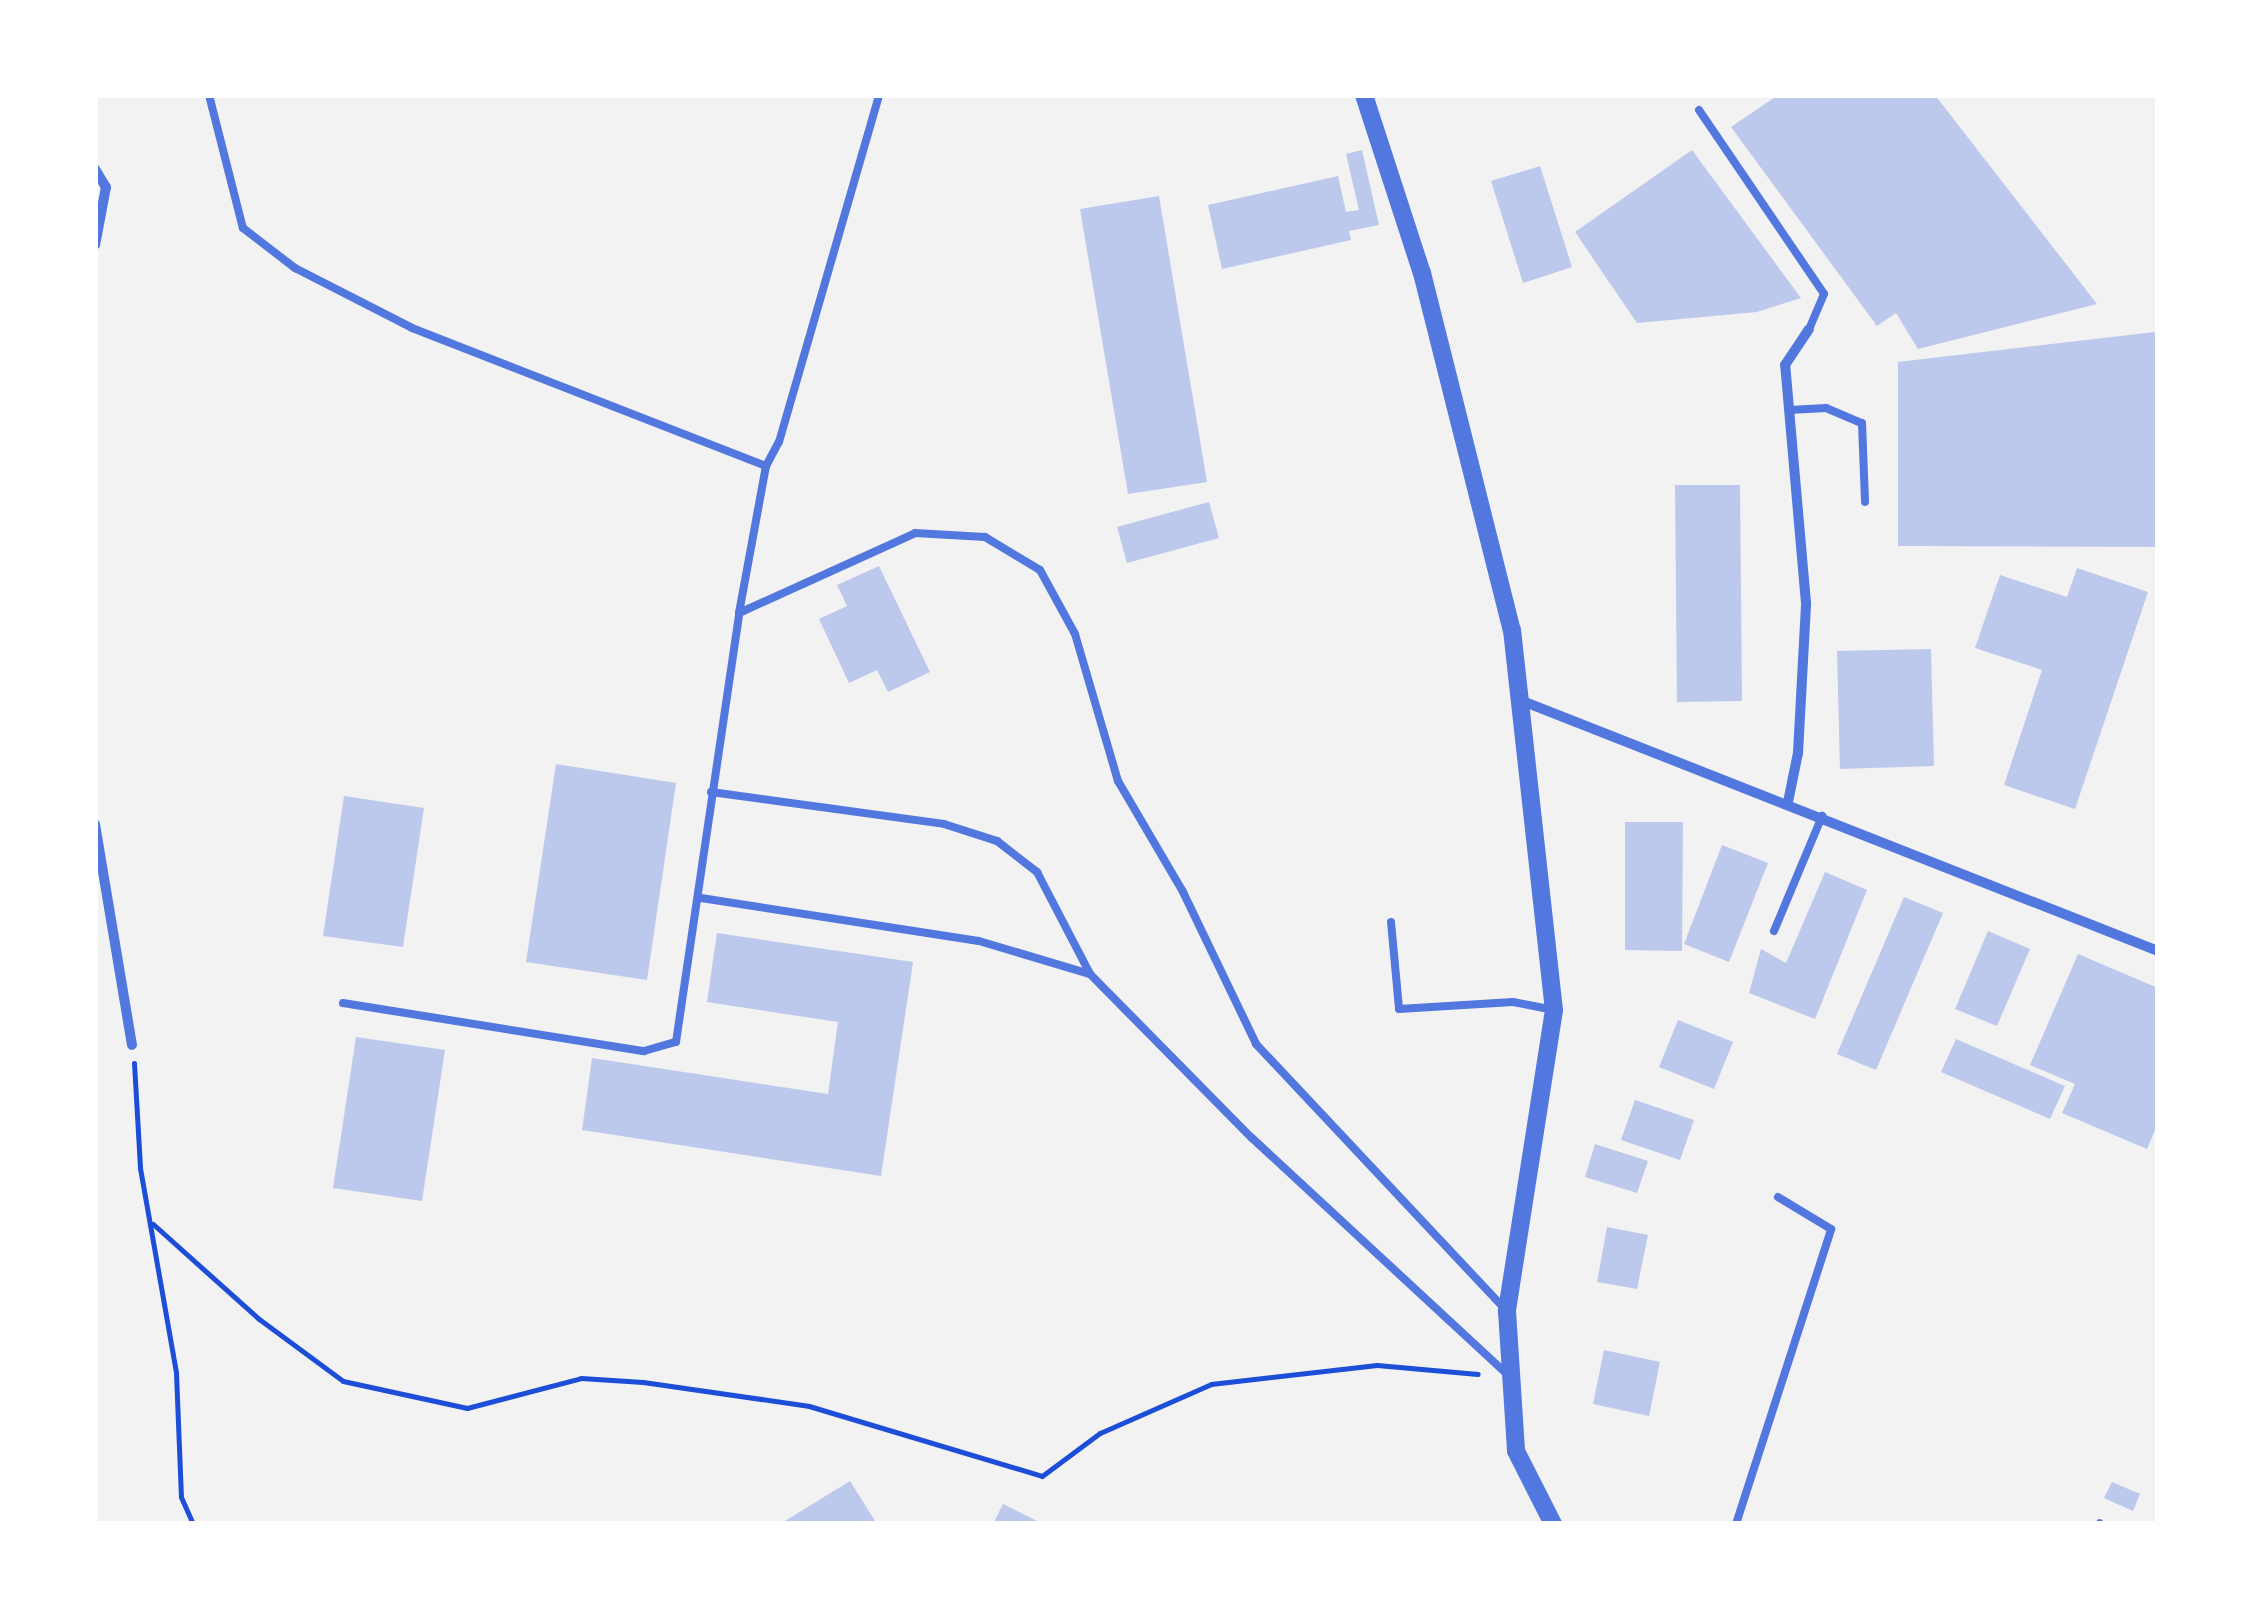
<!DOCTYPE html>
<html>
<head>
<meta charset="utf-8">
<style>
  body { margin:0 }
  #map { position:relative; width:2253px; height:1619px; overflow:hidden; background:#f2f2f2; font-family:Arial,sans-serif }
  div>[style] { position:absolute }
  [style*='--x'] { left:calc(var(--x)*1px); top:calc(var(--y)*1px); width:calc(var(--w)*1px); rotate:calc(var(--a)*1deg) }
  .building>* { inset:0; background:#bdc9ec }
  .path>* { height:5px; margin:-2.5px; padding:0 2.5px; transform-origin:2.5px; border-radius:2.5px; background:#1d4ed8 }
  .service>* { height:8px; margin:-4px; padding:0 4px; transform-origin:4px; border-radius:4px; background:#5277de }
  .minor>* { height:10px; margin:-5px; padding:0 5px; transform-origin:5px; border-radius:5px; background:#5277de }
  .tertiary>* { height:18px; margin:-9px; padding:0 9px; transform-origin:9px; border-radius:9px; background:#5277de }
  span { translate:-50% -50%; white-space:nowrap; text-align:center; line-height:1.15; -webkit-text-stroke:9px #fff; paint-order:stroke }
  .frame { position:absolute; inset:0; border:98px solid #fff; pointer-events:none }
</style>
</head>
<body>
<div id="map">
  <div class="building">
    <div style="clip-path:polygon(1778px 95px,1935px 95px,2097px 304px,1918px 349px,1896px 313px,1877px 326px,1731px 127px)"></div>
    <div style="clip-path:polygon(1362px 150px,1379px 225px,1349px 231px,1351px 240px,1222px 269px,1208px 205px,1338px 176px,1346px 212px,1359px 210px,1346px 154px)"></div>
    <div style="clip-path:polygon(1692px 150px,1801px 298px,1757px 312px,1637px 323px,1575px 232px)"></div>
    <div style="clip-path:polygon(1540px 166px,1572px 267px,1523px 283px,1491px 181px)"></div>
    <div style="clip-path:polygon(1159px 196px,1207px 482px,1128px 494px,1080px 209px)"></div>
    <div style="clip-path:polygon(2155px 332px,2158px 547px,1898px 546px,1898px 362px)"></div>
    <div style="clip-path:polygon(1675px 485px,1740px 485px,1742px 701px,1677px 702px)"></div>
    <div style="clip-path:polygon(1209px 502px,1219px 538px,1127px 563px,1117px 527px)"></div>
    <div style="clip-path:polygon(879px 566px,930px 672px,888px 692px,877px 670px,849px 683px,819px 619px,847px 606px,837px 585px)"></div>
    <div style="clip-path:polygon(2077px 568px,2148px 592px,2075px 809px,2004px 785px,2042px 670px,1975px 648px,2000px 575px,2067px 597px)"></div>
    <div style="clip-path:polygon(1931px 649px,1934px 766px,1840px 769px,1837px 651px)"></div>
    <div style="clip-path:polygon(556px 764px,676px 783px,647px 980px,526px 962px)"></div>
    <div style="clip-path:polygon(344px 796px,424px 808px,403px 947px,323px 936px)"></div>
    <div style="clip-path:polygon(1625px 822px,1683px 822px,1682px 951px,1625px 950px)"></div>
    <div style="clip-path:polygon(1722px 845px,1768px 863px,1729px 962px,1684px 944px)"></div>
    <div style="clip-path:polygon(1825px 872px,1867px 890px,1815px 1019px,1749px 993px,1761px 949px,1786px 963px)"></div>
    <div style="clip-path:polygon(1904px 897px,1943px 913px,1876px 1070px,1837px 1054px)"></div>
    <div style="clip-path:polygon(1988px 931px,2030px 949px,1997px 1026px,1955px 1009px)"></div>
    <div style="clip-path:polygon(717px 933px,913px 962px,881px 1176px,582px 1130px,592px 1058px,828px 1094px,838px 1022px,707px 1002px)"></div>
    <div style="clip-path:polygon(2078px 954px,2158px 988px,2158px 1123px,2147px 1149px,2062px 1113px,2075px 1084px,2030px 1065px)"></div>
    <div style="clip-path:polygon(1678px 1020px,1733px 1042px,1714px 1089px,1659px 1067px)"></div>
    <div style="clip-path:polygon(356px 1037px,445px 1050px,422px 1201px,333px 1188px)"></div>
    <div style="clip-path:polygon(1956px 1039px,2065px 1086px,2050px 1119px,1941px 1072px)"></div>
    <div style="clip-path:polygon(1635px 1100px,1694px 1120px,1680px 1160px,1621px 1140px)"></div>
    <div style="clip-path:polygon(1595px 1144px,1648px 1161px,1637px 1193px,1585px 1177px)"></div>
    <div style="clip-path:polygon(1607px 1227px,1648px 1235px,1637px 1289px,1597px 1282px)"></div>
    <div style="clip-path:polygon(1604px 1350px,1660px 1362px,1649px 1416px,1593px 1404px)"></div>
    <div style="clip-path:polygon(850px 1481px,877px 1524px,780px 1524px)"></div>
    <div style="clip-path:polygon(2112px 1482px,2140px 1494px,2133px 1511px,2104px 1498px)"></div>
    <div style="clip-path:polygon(1003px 1504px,1043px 1524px,993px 1524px)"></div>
  </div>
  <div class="path">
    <div style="--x:134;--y:1063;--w:105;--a:86.7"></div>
    <div style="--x:140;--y:1168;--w:208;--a:80"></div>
    <div style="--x:176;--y:1373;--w:124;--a:87.7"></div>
    <div style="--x:181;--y:1497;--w:30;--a:66"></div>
    <div style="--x:153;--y:1224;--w:142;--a:41.9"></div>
    <div style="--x:259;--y:1319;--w:104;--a:36.4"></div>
    <div style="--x:343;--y:1381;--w:127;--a:12.3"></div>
    <div style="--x:467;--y:1408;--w:118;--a:-14.7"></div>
    <div style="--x:581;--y:1378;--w:62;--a:3.7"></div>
    <div style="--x:643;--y:1382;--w:168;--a:8.2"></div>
    <div style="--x:809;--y:1406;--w:243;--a:16.7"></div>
    <div style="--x:1042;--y:1476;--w:72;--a:-36.6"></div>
    <div style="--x:1100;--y:1433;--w:121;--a:-23.8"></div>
    <div style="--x:1211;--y:1384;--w:167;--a:-6.5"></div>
    <div style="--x:1377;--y:1365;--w:101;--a:5.1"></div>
  </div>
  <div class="service">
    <div style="--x:209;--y:95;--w:137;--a:75.7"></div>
    <div style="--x:243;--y:228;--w:66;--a:37.6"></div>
    <div style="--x:295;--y:268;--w:131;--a:27.1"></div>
    <div style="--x:412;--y:328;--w:380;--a:21.3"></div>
    <div style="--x:1699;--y:110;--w:222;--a:55.8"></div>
    <div style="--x:1824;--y:294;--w:38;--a:113"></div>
    <div style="--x:1789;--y:410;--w:37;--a:-3"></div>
    <div style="--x:1826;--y:408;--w:39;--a:23"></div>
    <div style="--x:1862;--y:423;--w:79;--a:87.8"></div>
    <div style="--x:739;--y:613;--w:149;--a:-79.6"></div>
    <div style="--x:766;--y:466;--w:27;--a:-62"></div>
    <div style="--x:779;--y:442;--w:361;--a:-73.9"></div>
    <div style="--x:711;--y:792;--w:235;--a:7.8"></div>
    <div style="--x:944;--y:824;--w:56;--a:17.8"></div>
    <div style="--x:997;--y:841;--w:51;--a:37.8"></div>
    <div style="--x:1037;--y:872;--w:115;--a:62.5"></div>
    <div style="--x:701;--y:898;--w:281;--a:8.8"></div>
    <div style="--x:979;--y:941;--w:116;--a:16.6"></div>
    <div style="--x:1090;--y:974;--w:231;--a:45.4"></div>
    <div style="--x:1252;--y:1138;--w:349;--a:42.8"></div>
    <div style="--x:1391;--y:922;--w:87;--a:84.7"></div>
    <div style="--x:1399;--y:1009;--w:114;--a:-3.5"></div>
    <div style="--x:1513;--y:1002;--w:42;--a:11"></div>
    <div style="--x:1774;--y:931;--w:125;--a:-67.3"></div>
    <div style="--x:343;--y:1003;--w:305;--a:9.1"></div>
    <div style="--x:644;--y:1051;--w:33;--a:-16"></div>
    <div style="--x:676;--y:1042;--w:434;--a:-81.6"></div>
    <div style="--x:739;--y:613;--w:193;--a:-24.4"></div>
    <div style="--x:915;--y:533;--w:70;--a:3.3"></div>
    <div style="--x:985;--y:537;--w:64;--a:31"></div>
    <div style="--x:1040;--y:570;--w:73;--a:61.3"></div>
    <div style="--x:1075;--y:634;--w:153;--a:73.7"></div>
    <div style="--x:1118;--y:781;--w:129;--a:59.6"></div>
    <div style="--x:1183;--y:892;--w:169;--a:64.3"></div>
    <div style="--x:1256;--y:1044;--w:362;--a:46.8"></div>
    <div style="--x:1736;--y:1524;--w:310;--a:-72.1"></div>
    <div style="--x:1831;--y:1229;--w:62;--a:-148.9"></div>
    <div style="--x:2099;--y:1524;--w:1;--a:-45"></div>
  </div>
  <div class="minor">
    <div style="--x:95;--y:169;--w:21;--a:59"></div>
    <div style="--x:106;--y:187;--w:59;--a:100.7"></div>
    <div style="--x:1520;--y:700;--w:686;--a:21.48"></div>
    <div style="--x:1788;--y:802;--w:50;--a:-78.5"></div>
    <div style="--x:1798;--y:753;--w:150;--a:-86.9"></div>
    <div style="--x:1806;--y:603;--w:239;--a:-95"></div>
    <div style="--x:1785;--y:365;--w:43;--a:-56.3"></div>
    <div style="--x:95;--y:824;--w:224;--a:80.5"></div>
  </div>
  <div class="tertiary">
    <div style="--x:1364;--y:95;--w:187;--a:72"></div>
    <div style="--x:1422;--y:273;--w:368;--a:75.9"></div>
    <div style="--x:1512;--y:630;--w:382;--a:83.7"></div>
    <div style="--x:1554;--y:1010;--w:305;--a:98.9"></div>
    <div style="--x:1507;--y:1311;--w:140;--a:86.3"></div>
    <div style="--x:1516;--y:1451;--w:82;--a:63.1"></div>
  </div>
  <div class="frame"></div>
</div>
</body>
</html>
